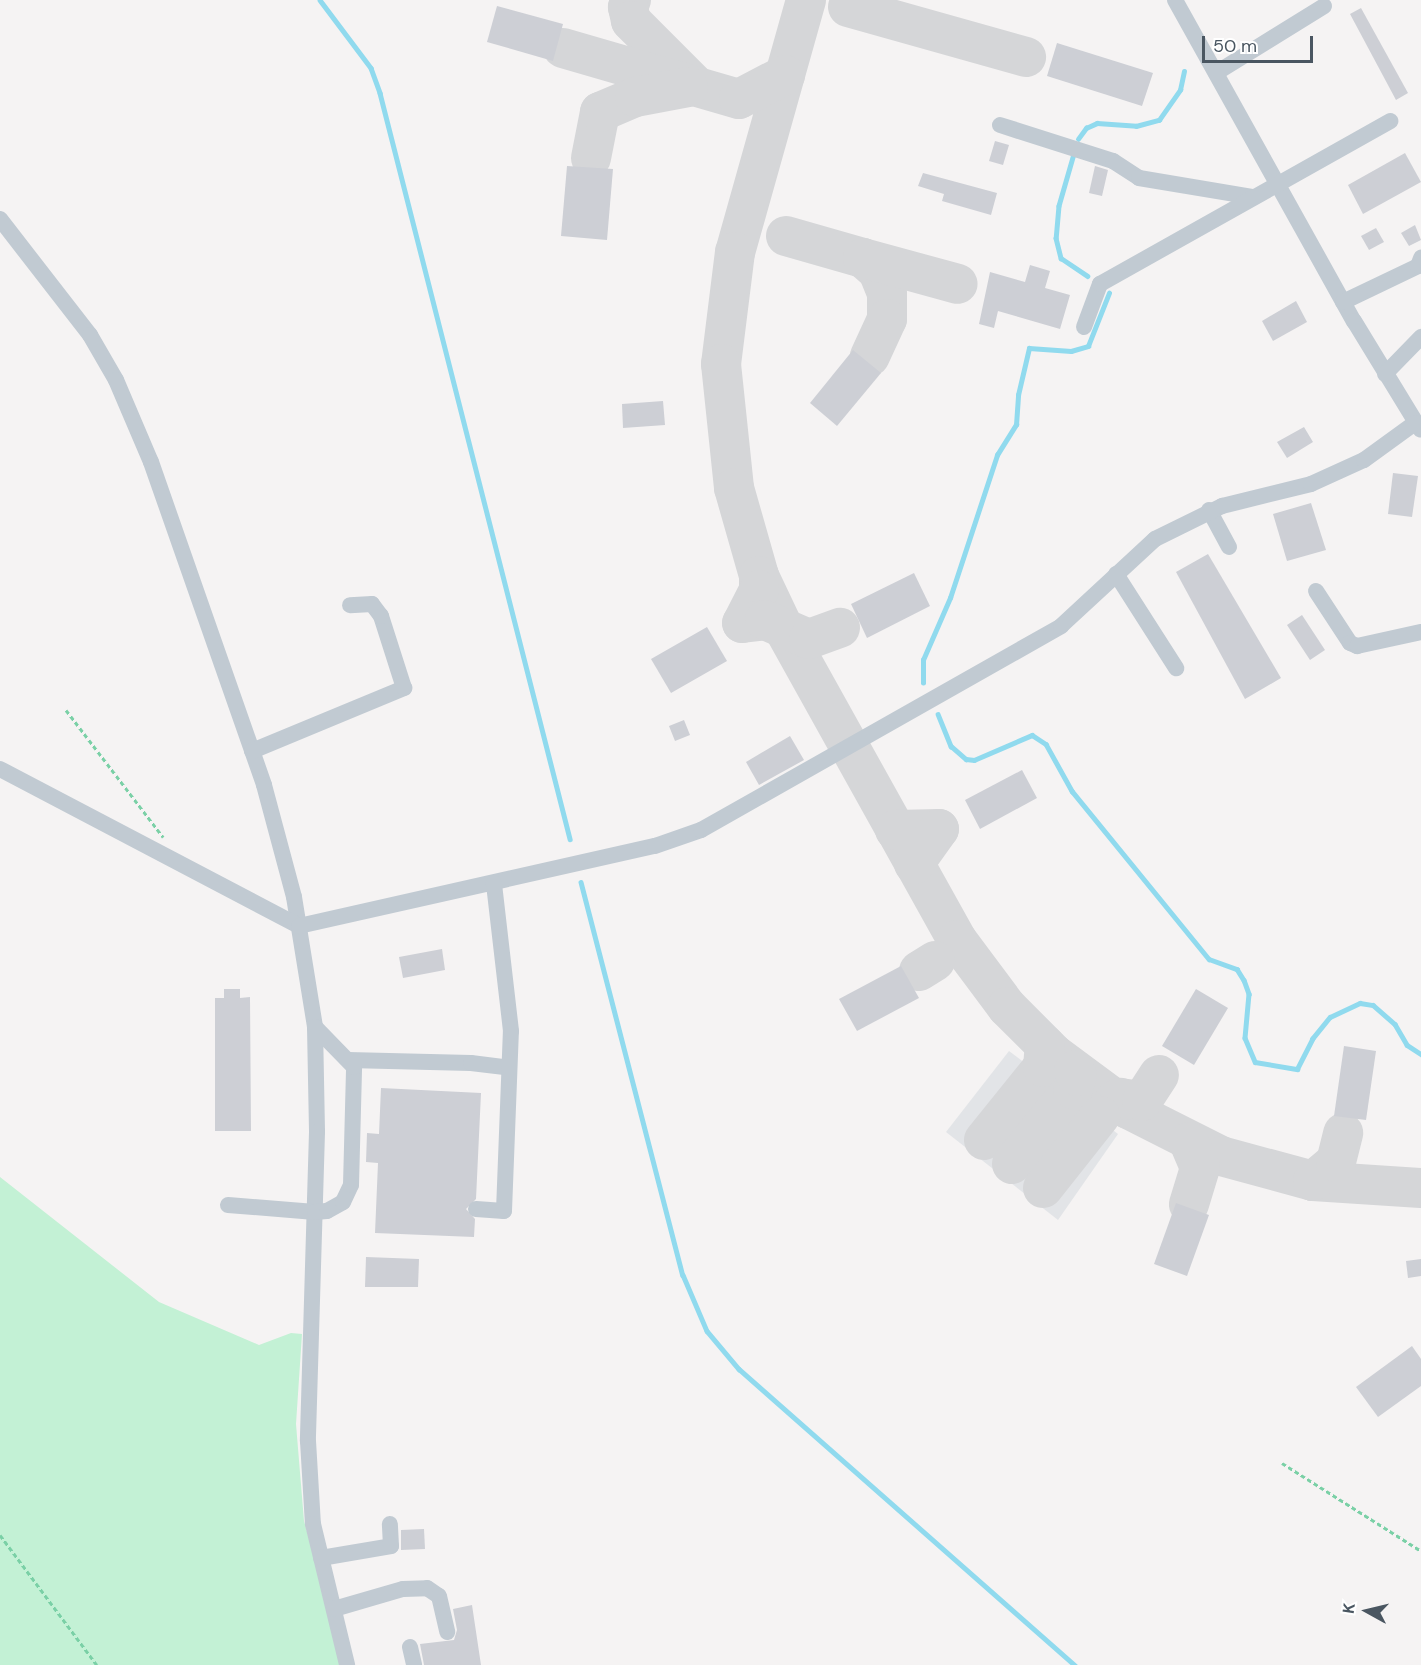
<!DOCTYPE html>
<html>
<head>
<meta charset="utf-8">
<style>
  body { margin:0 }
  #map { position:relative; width:1421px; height:1665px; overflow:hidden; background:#f5f3f3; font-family:"DM Sans",sans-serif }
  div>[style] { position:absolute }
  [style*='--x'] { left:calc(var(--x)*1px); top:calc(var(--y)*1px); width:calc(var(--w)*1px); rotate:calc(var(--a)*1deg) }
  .airport>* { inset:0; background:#e2e4e7 }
  .green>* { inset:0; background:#c3f1d5 }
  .stream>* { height:4.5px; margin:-2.25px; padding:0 2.25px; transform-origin:2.25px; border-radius:2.25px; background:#90daee }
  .taxiway>* { height:40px; margin:-20px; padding:0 20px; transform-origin:20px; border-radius:20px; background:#d5d6d8 }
  .building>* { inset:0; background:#cdcfd5 }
  .path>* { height:3px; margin-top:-1.5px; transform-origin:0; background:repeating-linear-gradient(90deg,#7ad0a6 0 4.5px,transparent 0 7.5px) }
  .minor>* { height:16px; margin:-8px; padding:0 8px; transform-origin:8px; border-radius:8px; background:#c1cad2 }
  span { translate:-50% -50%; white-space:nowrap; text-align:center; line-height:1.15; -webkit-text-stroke:4.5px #fff; paint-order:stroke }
  .north { position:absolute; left:1337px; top:1581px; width:60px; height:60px; -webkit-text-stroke:4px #fff; paint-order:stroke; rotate:278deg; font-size:16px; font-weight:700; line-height:24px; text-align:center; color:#4a5661 }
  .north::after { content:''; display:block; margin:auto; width:21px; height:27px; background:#4a5661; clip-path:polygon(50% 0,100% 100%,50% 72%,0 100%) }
  .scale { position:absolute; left:1202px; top:36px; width:111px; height:27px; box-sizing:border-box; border:3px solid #4a5661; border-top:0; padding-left:8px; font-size:18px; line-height:21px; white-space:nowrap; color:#4a5661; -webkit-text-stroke:4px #fff; paint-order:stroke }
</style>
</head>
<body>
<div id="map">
  <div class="airport">
    <div style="clip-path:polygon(1009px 1051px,1118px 1134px,1058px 1220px,946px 1132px)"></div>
  </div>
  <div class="green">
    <div style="clip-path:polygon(0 1177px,159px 1302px,259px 1345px,291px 1333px,302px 1334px,296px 1424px,304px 1521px,345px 1665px,0 1665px)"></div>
  </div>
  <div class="stream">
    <div style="--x:320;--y:0;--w:85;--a:53.1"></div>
    <div style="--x:371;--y:68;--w:27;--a:70"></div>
    <div style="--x:380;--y:93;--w:770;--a:75.71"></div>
    <div style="--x:1078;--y:139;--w:14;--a:-54"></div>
    <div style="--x:1086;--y:128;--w:12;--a:-24"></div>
    <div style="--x:1097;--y:123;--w:39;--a:4"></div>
    <div style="--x:1136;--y:126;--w:24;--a:-15"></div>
    <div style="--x:1159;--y:120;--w:37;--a:-55"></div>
    <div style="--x:1180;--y:90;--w:19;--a:-78"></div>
    <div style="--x:1074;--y:154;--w:54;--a:106.1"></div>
    <div style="--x:1059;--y:206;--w:32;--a:95"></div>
    <div style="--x:1056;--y:238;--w:21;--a:76"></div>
    <div style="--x:1061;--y:258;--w:32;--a:34"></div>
    <div style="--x:923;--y:683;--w:23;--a:-90"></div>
    <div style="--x:923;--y:660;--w:68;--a:-66.5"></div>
    <div style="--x:950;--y:598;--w:151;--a:-71.8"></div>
    <div style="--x:997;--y:455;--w:36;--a:-58"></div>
    <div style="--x:1016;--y:425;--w:30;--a:-86"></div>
    <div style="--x:1018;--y:395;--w:48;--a:-76.8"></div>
    <div style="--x:1029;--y:348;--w:42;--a:4.1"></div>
    <div style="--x:1071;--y:351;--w:18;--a:-16"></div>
    <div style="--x:1088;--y:346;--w:57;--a:-68.4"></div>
    <div style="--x:938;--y:714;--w:35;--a:68"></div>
    <div style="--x:951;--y:746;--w:20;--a:41"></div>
    <div style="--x:966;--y:759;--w:8;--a:7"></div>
    <div style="--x:974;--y:760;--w:63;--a:-23.3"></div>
    <div style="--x:1032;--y:735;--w:17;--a:33"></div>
    <div style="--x:1046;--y:744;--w:54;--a:61"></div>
    <div style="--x:1072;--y:791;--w:217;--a:50.8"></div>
    <div style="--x:1209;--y:959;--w:30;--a:20"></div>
    <div style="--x:1237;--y:969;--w:13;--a:58"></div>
    <div style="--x:1244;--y:980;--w:15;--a:70"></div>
    <div style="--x:1249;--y:994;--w:44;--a:95.2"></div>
    <div style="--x:1245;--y:1038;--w:26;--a:67"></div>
    <div style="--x:1255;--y:1062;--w:43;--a:9.5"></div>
    <div style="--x:1297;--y:1069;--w:34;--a:-63"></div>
    <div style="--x:1312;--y:1039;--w:28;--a:-51"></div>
    <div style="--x:1330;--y:1017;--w:33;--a:-25"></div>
    <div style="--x:1360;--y:1003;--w:13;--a:9"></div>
    <div style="--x:1373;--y:1005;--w:29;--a:41"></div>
    <div style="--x:1395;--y:1024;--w:24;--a:60"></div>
    <div style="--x:1407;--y:1045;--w:17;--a:33"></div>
    <div style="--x:581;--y:882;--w:406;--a:75.5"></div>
    <div style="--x:683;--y:1275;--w:61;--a:66.8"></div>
    <div style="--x:707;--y:1331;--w:50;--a:49.9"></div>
    <div style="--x:739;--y:1369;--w:448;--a:41.4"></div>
  </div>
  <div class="taxiway">
    <div style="--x:631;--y:0;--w:8;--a:113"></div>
    <div style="--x:628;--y:7;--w:14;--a:78"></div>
    <div style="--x:631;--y:21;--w:89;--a:45"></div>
    <div style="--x:806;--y:0;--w:262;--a:105.7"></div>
    <div style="--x:735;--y:252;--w:113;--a:97.1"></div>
    <div style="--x:721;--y:364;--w:125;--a:84"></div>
    <div style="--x:734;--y:488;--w:91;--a:74.1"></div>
    <div style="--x:759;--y:576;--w:61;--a:64.7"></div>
    <div style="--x:785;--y:631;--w:354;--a:60.9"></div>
    <div style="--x:957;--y:940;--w:84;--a:53.3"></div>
    <div style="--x:1007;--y:1007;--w:66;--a:45"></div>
    <div style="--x:1054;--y:1054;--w:92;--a:36.6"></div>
    <div style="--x:1128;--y:1109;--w:104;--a:26.8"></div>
    <div style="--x:1221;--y:1156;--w:95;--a:15.2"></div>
    <div style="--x:1313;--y:1181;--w:108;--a:3.7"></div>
    <div style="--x:848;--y:7;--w:185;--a:15.7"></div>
    <div style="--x:563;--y:48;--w:183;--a:16.2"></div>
    <div style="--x:739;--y:99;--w:52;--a:-27.6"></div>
    <div style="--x:591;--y:158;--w:47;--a:-78.9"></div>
    <div style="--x:600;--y:112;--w:38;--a:-23"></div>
    <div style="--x:635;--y:97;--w:54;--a:-10.7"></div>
    <div style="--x:786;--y:236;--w:80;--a:15.9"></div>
    <div style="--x:863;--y:258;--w:20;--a:41"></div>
    <div style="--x:878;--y:271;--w:24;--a:68"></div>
    <div style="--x:887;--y:293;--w:26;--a:90"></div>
    <div style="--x:887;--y:319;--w:41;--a:114.7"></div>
    <div style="--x:863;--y:258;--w:98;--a:15.3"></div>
    <div style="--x:759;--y:576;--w:14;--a:90"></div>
    <div style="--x:759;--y:590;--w:37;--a:117"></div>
    <div style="--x:742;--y:623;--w:23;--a:-7"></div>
    <div style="--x:765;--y:620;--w:48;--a:23.4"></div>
    <div style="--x:809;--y:639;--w:33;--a:-20"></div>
    <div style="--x:895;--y:830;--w:44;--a:-1.3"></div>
    <div style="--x:939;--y:829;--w:43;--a:125.5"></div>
    <div style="--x:919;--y:971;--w:19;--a:-32"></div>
    <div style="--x:1114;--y:1101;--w:7;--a:-27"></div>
    <div style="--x:1120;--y:1098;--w:22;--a:8"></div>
    <div style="--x:1142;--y:1101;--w:31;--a:-57"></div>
    <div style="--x:984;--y:1140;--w:94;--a:-51.1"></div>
    <div style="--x:1043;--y:1067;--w:22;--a:-85"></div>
    <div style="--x:1189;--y:1142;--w:28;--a:67"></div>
    <div style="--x:1200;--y:1168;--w:38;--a:107"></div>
    <div style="--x:1012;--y:1164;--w:97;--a:-50.9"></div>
    <div style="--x:1073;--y:1089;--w:14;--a:-73"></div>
    <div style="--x:1077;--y:1076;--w:6;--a:-121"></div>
    <div style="--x:1313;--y:1181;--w:30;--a:-40"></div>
    <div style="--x:1336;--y:1162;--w:30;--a:-76"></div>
    <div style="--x:1043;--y:1188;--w:92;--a:-51.6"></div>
  </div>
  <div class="building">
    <div style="clip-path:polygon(497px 6px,563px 24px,553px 61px,487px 42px)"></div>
    <div style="clip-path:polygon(1361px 8px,1408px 93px,1396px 100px,1350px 14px)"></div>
    <div style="clip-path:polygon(1057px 43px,1153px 73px,1142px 106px,1047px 76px)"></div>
    <div style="clip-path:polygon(995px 141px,1009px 145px,1003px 165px,989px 161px)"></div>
    <div style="clip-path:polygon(1405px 153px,1421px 182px,1363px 214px,1348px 185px)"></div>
    <div style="clip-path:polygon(567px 166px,613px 169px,607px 240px,561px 236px)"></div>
    <div style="clip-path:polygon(1095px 166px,1108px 170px,1102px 196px,1089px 193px)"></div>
    <div style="clip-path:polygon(923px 173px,997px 193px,991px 215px,942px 201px,944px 194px,918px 186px)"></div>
    <div style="clip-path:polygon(1415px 225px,1421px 240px,1409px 246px,1401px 233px)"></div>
    <div style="clip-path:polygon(1376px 228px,1384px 242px,1369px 250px,1361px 236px)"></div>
    <div style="clip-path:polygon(1030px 265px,1050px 271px,1045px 288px,1070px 295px,1060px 329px,998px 311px,994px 328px,979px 324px,990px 272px,1025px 282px)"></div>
    <div style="clip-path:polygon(1296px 301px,1307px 322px,1273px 341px,1262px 321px)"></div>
    <div style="clip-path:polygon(853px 350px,881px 373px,837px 426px,810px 403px)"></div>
    <div style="clip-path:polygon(663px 401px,665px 425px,623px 428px,622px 404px)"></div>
    <div style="clip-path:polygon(1304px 427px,1313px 442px,1287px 458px,1277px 442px)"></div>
    <div style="clip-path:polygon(1393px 473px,1418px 476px,1412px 517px,1388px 514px)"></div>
    <div style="clip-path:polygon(1311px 503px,1326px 550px,1287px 561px,1273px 514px)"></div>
    <div style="clip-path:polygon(1208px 554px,1281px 678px,1245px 699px,1176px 572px)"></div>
    <div style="clip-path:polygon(914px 573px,930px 606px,867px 638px,851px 604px)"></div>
    <div style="clip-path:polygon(1302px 615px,1325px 650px,1310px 660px,1287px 625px)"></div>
    <div style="clip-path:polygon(707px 627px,727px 661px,671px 693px,651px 659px)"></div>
    <div style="clip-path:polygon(684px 720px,690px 735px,675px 741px,669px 726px)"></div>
    <div style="clip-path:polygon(790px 736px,804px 760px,759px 785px,746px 762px)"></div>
    <div style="clip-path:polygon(1022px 770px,1037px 798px,980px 829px,965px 800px)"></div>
    <div style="clip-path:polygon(442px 949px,445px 970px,403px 978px,399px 957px)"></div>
    <div style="clip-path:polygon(901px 966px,919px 998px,857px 1031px,839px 999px)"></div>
    <div style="clip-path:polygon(224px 989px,240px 989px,240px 998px,250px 997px,251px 1131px,215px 1131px,215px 998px,224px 998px)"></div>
    <div style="clip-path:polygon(1196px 989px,1228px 1008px,1194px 1065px,1162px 1046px)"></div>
    <div style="clip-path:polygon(1344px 1046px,1376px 1051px,1366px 1120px,1334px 1116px)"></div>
    <div style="clip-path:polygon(381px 1088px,481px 1093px,476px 1199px,466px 1209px,475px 1219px,474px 1237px,375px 1233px,378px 1163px,366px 1162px,367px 1133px,379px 1134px)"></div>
    <div style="clip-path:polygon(1176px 1203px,1209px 1215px,1187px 1276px,1154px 1264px)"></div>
    <div style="clip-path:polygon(366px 1257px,419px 1259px,418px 1287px,365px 1287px)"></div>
    <div style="clip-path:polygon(1421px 1259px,1421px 1276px,1408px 1278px,1406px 1261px)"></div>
    <div style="clip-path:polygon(1412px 1346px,1421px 1359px,1421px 1386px,1378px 1417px,1356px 1387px)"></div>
    <div style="clip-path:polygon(424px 1529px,425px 1549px,401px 1550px,401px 1530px)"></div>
    <div style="clip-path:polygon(472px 1605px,481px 1665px,424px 1665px,420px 1644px,454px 1640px,457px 1630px,453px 1609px)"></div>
  </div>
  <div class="path">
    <div style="--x:66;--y:710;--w:160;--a:52.6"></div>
    <div style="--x:1282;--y:1463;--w:165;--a:32.3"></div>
    <div style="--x:0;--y:1535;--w:162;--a:53.3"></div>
  </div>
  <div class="minor">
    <div style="--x:1175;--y:0;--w:368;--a:60.9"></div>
    <div style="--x:1354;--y:321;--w:127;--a:58.6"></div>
    <div style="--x:1216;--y:73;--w:127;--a:-31.8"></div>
    <div style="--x:1000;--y:125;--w:119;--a:17.7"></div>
    <div style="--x:1113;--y:161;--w:31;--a:33"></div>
    <div style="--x:1139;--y:178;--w:116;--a:9.5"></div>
    <div style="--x:0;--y:219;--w:147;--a:52.2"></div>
    <div style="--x:90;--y:335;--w:52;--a:60"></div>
    <div style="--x:116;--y:380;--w:89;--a:66.9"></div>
    <div style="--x:151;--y:462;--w:342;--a:70.7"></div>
    <div style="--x:264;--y:785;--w:116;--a:75"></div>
    <div style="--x:294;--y:897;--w:132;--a:80.8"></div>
    <div style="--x:315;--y:1027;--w:105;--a:88.9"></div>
    <div style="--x:317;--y:1132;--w:309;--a:91.7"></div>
    <div style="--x:308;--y:1441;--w:83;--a:86.6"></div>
    <div style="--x:313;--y:1524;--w:145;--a:76.4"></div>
    <div style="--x:1343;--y:302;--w:83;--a:-25.6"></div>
    <div style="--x:1418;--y:266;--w:9;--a:-69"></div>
    <div style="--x:1084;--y:327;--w:46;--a:-69.6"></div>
    <div style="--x:1100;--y:284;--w:333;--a:-29.3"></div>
    <div style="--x:1385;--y:374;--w:52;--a:-45.8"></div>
    <div style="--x:1209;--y:510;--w:42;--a:61.6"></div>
    <div style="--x:1116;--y:574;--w:112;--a:57.4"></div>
    <div style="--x:1316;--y:591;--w:62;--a:56.8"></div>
    <div style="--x:1350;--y:643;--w:8;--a:23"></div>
    <div style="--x:1357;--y:646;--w:66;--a:-12.3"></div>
    <div style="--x:252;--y:751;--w:165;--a:-22.5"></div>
    <div style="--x:404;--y:688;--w:76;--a:-107.7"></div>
    <div style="--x:381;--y:616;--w:15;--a:-127"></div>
    <div style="--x:372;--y:604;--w:22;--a:177"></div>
    <div style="--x:0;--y:769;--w:338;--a:27.7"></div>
    <div style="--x:299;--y:926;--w:365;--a:-12.7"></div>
    <div style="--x:655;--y:846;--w:49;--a:-19.2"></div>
    <div style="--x:701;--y:830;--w:414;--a:-29.5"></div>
    <div style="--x:1061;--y:626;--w:128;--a:-42.8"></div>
    <div style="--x:1155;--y:539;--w:75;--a:-26.2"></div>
    <div style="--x:1222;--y:506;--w:92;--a:-13.9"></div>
    <div style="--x:1311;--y:484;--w:58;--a:-24.4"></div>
    <div style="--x:1364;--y:460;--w:63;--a:-36"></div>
    <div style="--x:348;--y:1060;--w:123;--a:1.4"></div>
    <div style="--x:471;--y:1063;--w:38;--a:7"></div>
    <div style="--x:228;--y:1205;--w:87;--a:4.6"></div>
    <div style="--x:315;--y:1212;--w:12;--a:-5"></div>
    <div style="--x:327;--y:1211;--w:18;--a:-29"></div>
    <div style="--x:343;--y:1202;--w:19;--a:-65"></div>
    <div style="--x:351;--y:1185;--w:118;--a:-88.5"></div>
    <div style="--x:354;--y:1067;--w:56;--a:-134.3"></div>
    <div style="--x:476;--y:1209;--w:28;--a:4"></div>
    <div style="--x:504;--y:1211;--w:180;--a:-87.8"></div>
    <div style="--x:511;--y:1031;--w:149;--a:-96.6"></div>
    <div style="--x:321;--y:1558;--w:71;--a:-9.7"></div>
    <div style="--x:391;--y:1546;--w:22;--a:-93"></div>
    <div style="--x:334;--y:1609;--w:72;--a:-16.2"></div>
    <div style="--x:403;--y:1589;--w:24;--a:-2"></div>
    <div style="--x:427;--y:1588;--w:14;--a:34"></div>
    <div style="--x:439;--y:1596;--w:37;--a:77"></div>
    <div style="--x:410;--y:1647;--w:18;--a:77"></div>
  </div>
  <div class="north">K</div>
  <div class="scale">50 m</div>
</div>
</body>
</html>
